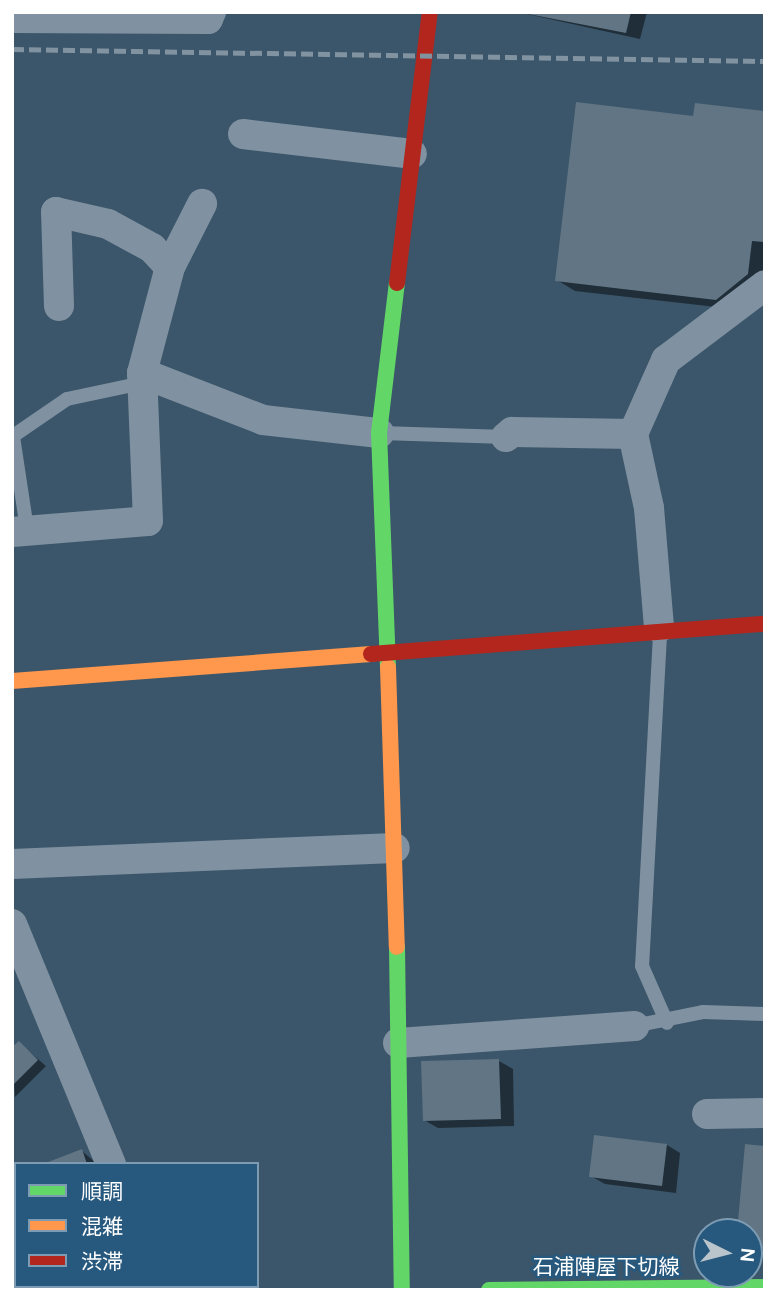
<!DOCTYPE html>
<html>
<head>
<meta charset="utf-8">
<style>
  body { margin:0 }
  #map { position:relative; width:777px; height:1302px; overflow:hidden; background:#3b566a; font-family:"DM Sans","Noto Sans JP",sans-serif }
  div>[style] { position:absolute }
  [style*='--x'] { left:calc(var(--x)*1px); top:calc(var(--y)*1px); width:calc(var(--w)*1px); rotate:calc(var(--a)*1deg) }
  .shadow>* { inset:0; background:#0007 }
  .building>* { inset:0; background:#617584 }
  .lane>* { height:14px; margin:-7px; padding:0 7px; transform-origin:7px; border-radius:7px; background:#8092a1 }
  .street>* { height:30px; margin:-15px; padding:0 15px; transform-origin:15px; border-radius:15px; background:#8092a1 }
  .fast>* { height:16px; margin:-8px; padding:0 8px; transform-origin:8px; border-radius:8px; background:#63d668 }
  .slow>* { height:16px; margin:-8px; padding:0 8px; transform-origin:8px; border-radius:8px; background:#ff974d }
  .jam>* { height:16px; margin:-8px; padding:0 8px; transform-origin:8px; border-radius:8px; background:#b3261e }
  .rail>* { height:5px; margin-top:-2.5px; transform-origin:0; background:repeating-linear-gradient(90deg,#8192a0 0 12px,transparent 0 17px) }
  span { translate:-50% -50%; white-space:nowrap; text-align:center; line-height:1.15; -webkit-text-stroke:5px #27597e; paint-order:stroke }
  .street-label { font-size:21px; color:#fff }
  .frame { position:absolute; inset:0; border:14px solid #fff; pointer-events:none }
  .legend { position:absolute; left:14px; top:1162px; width:245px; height:126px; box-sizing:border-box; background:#27597e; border:2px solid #7d9bb2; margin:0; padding:9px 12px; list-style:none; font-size:21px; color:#fff }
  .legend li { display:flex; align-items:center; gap:14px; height:35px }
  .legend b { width:35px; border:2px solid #7d9bb2 }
  .north { position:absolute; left:693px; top:1218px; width:70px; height:70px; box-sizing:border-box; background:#27597e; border:2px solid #7d9bb2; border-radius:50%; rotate:96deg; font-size:19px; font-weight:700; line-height:28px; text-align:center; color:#fff }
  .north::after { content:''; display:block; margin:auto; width:24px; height:32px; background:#bac4cb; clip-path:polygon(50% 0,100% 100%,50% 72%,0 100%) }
</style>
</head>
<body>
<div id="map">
  <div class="shadow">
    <div style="clip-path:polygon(518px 12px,647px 12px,640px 39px)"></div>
    <div style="clip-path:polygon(765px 113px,765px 285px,734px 309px,575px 291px,557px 280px,695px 118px)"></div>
    <div style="clip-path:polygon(19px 1043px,46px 1066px,15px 1097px,12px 1049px)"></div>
    <div style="clip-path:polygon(499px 1061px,513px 1069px,514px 1126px,438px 1128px,424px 1120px)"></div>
    <div style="clip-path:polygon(667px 1145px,680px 1153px,676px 1193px,605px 1184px,591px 1176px)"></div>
    <div style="clip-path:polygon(765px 1148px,765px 1255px,749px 1252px,749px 1232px,739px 1232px)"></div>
    <div style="clip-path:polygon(82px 1151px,97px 1164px,47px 1164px)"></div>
  </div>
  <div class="building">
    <div style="clip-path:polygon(518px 12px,631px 12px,626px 33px)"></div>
    <div style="clip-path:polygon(576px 102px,693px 116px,695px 103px,765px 111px,765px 242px,752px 241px,748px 274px,716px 300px,555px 281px)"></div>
    <div style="clip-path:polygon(19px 1041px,38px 1060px,12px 1086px,12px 1047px)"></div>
    <div style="clip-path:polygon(499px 1059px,501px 1119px,423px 1121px,421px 1061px)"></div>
    <div style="clip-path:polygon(594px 1135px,667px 1144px,662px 1186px,589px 1177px)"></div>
    <div style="clip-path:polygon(745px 1144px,765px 1146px,765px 1249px,749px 1248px,749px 1232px,737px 1232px)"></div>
    <div style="clip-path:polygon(82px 1149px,87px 1164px,43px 1164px)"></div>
  </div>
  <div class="lane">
    <div style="--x:381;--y:433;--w:125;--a:1.8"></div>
    <div style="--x:27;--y:529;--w:94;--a:-98.6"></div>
    <div style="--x:13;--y:436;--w:65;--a:-34.4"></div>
    <div style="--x:67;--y:399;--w:77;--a:-12"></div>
    <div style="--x:660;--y:635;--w:331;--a:93.1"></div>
    <div style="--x:642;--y:966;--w:62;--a:66.3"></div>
    <div style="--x:634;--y:1026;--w:70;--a:-11.5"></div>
    <div style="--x:703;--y:1012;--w:62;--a:1.8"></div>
  </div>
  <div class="street">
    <div style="--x:12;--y:18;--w:196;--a:0.3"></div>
    <div style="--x:208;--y:19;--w:8;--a:-67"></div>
    <div style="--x:243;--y:134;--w:170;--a:6.7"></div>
    <div style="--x:59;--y:306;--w:94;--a:-91.8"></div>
    <div style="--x:56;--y:212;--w:53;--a:13"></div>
    <div style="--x:108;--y:224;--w:50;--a:28.6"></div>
    <div style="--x:152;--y:248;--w:26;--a:47"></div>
    <div style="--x:142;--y:373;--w:110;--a:-75.2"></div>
    <div style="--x:170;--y:267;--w:71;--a:-63.1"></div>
    <div style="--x:633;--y:434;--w:76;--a:77.8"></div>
    <div style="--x:649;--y:508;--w:120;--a:85.2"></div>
    <div style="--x:506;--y:437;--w:8;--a:-40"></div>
    <div style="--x:512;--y:432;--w:121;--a:0.9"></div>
    <div style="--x:633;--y:434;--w:81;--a:-66"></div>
    <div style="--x:666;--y:360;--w:124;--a:-37.1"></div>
    <div style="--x:12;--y:532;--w:136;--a:-4.6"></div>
    <div style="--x:148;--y:521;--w:148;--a:-92.3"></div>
    <div style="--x:142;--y:373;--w:130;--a:21.2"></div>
    <div style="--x:263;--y:420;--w:117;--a:6.4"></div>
    <div style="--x:12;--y:864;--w:383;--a:-2.4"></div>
    <div style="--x:12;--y:924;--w:260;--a:67.6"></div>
    <div style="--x:398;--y:1043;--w:237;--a:-4.1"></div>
    <div style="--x:707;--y:1114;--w:58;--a:-1"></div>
    <div style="--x:152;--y:1286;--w:4;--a:90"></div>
  </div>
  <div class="fast">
    <div style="--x:388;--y:667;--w:234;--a:-92.2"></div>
    <div style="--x:379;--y:433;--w:151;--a:-83.2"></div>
    <div style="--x:397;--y:947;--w:343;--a:89.2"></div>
    <div style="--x:489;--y:1290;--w:276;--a:-0.6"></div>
  </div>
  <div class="slow">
    <div style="--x:388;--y:667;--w:280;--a:88.2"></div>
    <div style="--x:12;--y:681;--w:360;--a:-4.3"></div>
  </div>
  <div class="jam">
    <div style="--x:397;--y:283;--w:273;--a:-83.1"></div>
    <div style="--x:371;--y:654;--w:395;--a:-4.4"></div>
  </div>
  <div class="rail">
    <div style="--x:12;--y:49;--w:753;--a:0.91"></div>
  </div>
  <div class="street-label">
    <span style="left:606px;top:1267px">石浦陣屋下切線</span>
  </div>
  <div class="frame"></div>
  <ul class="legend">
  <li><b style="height:9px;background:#63d668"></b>順調</li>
  <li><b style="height:9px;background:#ff974d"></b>混雑</li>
  <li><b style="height:9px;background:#b3261e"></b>渋滞</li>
  </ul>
  <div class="north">N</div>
</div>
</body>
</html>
